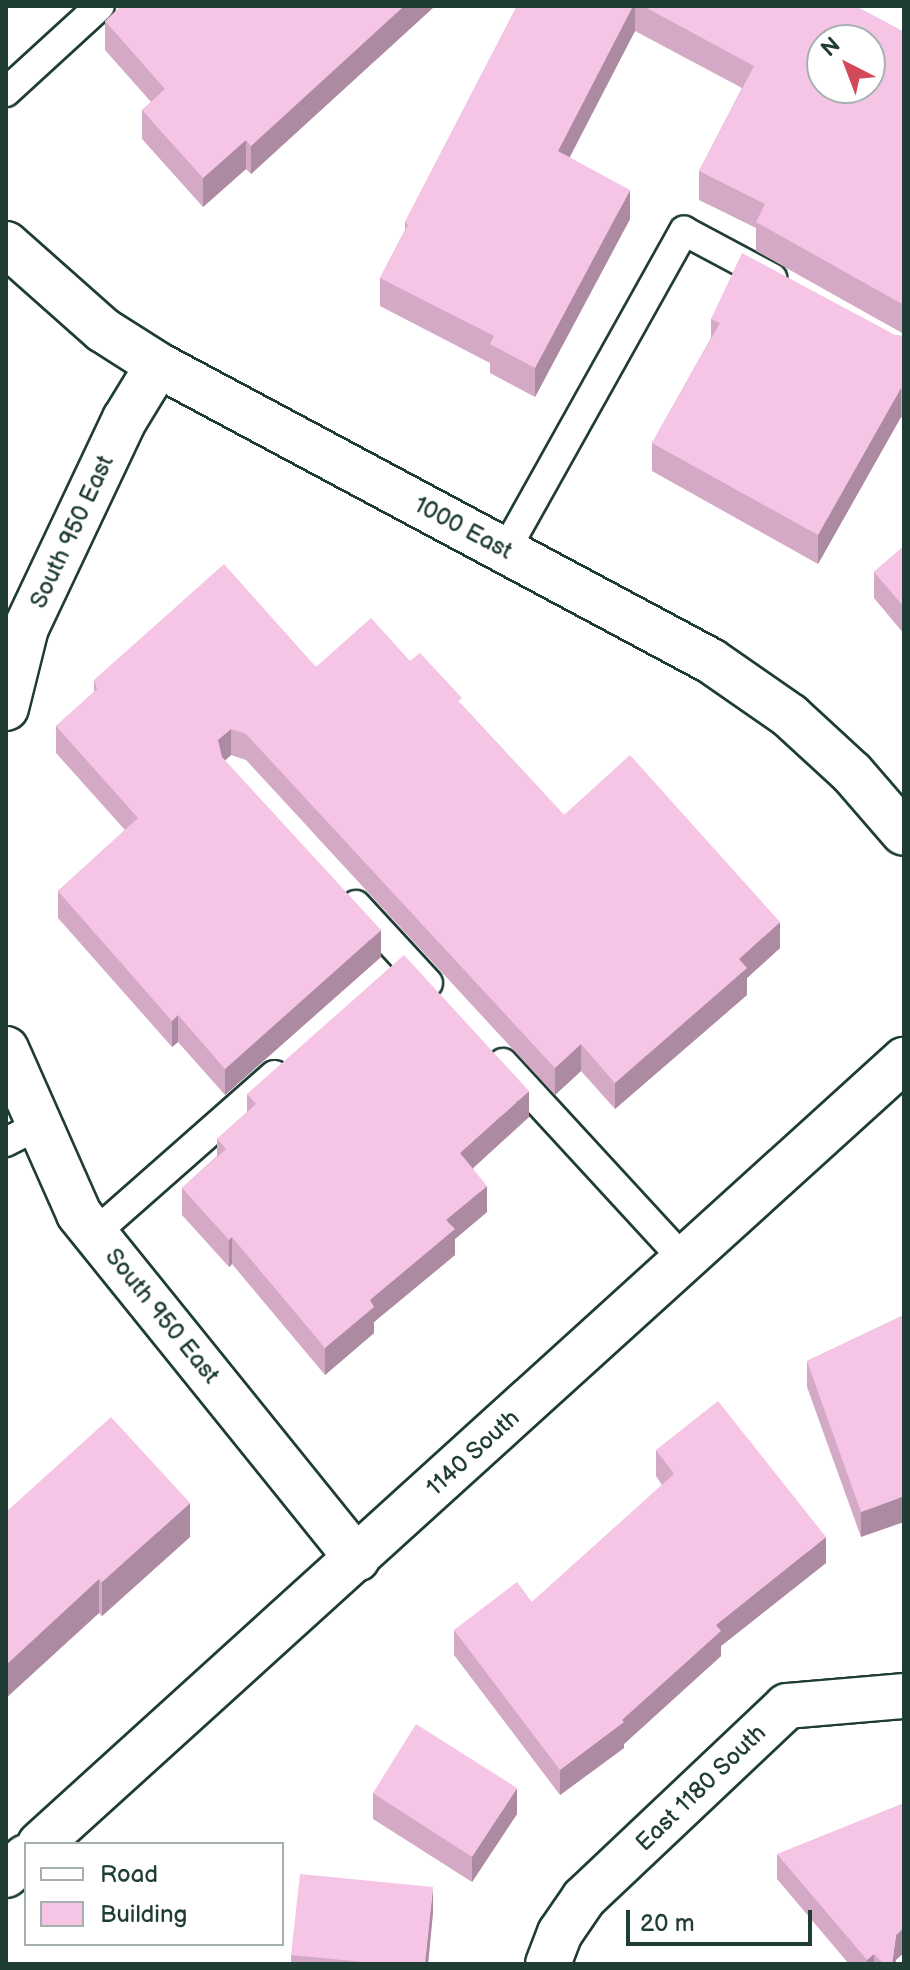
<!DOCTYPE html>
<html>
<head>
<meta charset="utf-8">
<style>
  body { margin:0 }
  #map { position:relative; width:910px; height:1970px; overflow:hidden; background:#fff; font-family:"Balsamiq Sans",sans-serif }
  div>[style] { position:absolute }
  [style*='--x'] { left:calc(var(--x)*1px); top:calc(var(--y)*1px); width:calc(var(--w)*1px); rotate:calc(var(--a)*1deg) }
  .roads { filter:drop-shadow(2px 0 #1f3d34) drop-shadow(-2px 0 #1f3d34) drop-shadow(0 2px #1f3d34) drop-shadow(0 -2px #1f3d34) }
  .service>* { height:28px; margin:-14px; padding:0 14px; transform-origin:14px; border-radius:14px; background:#fff }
  .minor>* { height:44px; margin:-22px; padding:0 22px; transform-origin:22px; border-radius:22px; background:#fff }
  .wall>* { inset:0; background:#d4a9c6 }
  .shaded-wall>* { inset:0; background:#ac8aa1 }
  .building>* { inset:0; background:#f6c5e6 }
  span { translate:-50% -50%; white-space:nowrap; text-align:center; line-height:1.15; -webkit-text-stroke:7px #fff; paint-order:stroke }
  .street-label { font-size:24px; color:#1f3d34 }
  .frame { position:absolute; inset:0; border:8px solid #1f3d34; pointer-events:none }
  .legend { position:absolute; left:24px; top:1842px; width:260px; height:104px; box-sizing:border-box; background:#fff; border:2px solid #a5b1ae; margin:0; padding:10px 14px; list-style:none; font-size:24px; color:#1f3d34 }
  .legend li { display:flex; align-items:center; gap:16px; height:40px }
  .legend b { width:40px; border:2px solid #a5b1ae }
  .north { position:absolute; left:806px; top:24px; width:80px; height:80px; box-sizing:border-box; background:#fff; border:2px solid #a5b1ae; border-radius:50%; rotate:318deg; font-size:22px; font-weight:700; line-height:32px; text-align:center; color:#1f3d34 }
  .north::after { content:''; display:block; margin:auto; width:28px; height:36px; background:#d1495b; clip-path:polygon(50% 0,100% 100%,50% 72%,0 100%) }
  .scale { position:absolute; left:626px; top:1910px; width:186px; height:36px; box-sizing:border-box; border:4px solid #1f3d34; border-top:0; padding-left:10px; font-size:24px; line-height:28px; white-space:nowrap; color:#1f3d34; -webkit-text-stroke:6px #fff; paint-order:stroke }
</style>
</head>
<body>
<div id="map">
  <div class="roads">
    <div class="service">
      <div style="--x:6;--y:92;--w:127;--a:-42.5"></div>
      <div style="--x:505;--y:551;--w:367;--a:-60.8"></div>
      <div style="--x:684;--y:231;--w:100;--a:28.1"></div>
      <div style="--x:356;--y:905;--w:106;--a:47.3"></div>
      <div style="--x:503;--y:1063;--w:268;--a:47.4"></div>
      <div style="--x:6;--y:1142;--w:38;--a:-27"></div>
      <div style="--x:95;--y:1233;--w:239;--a:-41.4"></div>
    </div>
    <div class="minor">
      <div style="--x:6;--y:244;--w:130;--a:41.6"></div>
      <div style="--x:103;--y:330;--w:65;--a:32.5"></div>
      <div style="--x:158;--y:365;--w:627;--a:28.16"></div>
      <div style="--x:711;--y:661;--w:96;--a:34.8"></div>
      <div style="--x:790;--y:716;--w:84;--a:42.6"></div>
      <div style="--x:852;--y:773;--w:79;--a:49.1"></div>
      <div style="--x:6;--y:708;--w:82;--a:-76"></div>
      <div style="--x:26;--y:628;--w:231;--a:-64.7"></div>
      <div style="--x:125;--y:419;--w:63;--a:-58.6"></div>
      <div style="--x:6;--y:1049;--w:180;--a:66.1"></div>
      <div style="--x:79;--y:1214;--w:443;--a:51.1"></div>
      <div style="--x:40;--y:1844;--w:1167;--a:-42.22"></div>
      <div style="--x:6;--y:1875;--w:27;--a:-42"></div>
      <div style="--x:548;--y:1964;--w:33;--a:-69"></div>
      <div style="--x:560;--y:1933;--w:42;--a:-55.6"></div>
      <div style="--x:584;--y:1898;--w:279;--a:-43.4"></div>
      <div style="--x:787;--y:1706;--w:117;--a:-4.9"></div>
    </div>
  </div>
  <div class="wall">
    <div style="clip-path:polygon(435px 6px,251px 174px,246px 169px,203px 207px,142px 139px,142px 110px,151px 102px,105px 50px,105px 21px)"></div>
    <div style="clip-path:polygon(517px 6px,855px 6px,904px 32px,904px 334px,756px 251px,756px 228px,699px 200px,699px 171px,742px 88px,635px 31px,569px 157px,630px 219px,535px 397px,490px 373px,490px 363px,380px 306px,380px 278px,405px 230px,405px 222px)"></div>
    <div style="clip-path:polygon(711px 319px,904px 336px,904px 421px,901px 417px,818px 564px,652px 471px,652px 443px,711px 338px)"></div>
    <div style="clip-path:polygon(904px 546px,904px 634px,874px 598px,874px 572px)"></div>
    <div style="clip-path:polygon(410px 661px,462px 705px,564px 815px,780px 948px,747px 978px,747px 995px,615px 1109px,581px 1071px,555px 1095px,246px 760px,231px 755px,225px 761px,381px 957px,225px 1095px,178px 1042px,172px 1047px,58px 918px,58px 891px,125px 830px,56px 753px,56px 726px,94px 692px,94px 680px)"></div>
    <div style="clip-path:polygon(247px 1094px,529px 1117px,473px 1168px,487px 1212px,455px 1239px,455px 1255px,374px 1322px,374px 1333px,325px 1375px,232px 1264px,229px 1267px,182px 1215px,182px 1188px,217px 1156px,217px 1139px,247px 1112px)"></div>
    <div style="clip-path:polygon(904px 1315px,861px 1537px,807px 1387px,807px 1361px)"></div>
    <div style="clip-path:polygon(656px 1450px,826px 1563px,721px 1646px,721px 1656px,624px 1744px,624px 1748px,560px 1795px,454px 1655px,454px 1630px,532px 1602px,662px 1485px,656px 1476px)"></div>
    <div style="clip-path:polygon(6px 1512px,190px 1537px,102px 1616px,99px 1613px,6px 1698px)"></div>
    <div style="clip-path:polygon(373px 1793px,517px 1814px,472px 1882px,373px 1819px)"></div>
    <div style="clip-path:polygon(777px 1854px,896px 1960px,895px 1964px,849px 1964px,777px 1879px)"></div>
    <div style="clip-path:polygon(433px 1912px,428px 1964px,291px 1964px,291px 1955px)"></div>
  </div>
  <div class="shaded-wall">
    <div style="clip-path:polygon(404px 6px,435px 6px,251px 174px,251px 146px)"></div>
    <div style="clip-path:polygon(633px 6px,635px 6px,635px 31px,558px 180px,558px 151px)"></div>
    <div style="clip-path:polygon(246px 140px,246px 169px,203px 207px,203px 178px)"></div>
    <div style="clip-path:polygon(630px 190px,630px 219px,535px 397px,535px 368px)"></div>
    <div style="clip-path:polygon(901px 388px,901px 417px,818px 564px,818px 535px)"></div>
    <div style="clip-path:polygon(231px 729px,231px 755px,218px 766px,218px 740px)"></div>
    <div style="clip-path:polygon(780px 922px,780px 948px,747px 978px,747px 995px,615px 1109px,615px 1083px,739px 959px)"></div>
    <div style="clip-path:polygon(381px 930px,381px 957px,225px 1095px,225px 1069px)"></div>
    <div style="clip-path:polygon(178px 1015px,178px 1042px,172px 1047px,172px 1021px)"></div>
    <div style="clip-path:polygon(581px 1044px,581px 1071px,555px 1095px,555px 1068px)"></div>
    <div style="clip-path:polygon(529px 1091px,529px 1117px,460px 1180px,460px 1153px)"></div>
    <div style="clip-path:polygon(487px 1186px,487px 1212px,455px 1239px,455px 1255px,374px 1322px,374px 1333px,325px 1375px,325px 1348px,446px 1220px)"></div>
    <div style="clip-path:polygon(232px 1237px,232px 1264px,229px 1267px,229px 1240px)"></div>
    <div style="clip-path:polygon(7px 1318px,7px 1344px,6px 1345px,6px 1319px)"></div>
    <div style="clip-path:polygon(904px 1496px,904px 1522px,861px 1537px,861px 1512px)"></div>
    <div style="clip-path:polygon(190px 1503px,190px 1537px,102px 1616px,102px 1582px)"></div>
    <div style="clip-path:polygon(826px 1537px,826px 1563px,721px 1646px,721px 1656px,624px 1744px,624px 1748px,560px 1795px,560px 1770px,622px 1720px,716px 1625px)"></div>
    <div style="clip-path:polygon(99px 1579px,99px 1613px,6px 1698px,6px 1665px)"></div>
    <div style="clip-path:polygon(517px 1788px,517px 1814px,472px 1882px,472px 1857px)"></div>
    <div style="clip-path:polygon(433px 1887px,433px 1912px,428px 1964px,425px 1964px)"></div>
    <div style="clip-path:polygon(904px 1927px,904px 1953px,896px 1960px,895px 1964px,892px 1964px,896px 1935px)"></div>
    <div style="clip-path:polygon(874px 1954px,874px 1964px,867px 1964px,867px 1960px)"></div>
  </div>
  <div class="building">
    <div style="clip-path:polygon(121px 6px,404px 6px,251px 146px,246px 140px,203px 178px,142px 110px,165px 89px,105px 21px)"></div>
    <div style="clip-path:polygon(517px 6px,633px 6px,558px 151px,630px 190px,535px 368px,490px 344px,494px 336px,380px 278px,408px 225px,405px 222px)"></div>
    <div style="clip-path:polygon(evenodd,643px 6px,855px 6px,904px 32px,904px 305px,756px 222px,765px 204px,699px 171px,754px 66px,643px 6px,822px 40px,870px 40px,870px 88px,822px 88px,822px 40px)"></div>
    <div style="clip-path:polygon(742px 253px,897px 336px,904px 336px,904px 392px,901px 388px,818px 535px,652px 443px,720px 323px,711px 319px)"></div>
    <div style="clip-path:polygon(904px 546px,904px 607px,874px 572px)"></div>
    <div style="clip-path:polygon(224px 564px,316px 667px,371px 618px,410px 661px,420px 653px,462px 698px,458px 701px,564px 815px,630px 755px,780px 922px,739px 959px,747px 968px,615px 1083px,581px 1044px,555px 1068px,246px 734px,231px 729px,218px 740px,222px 757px,381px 930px,225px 1069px,178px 1015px,172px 1021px,58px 891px,138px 818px,56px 726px,97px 689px,94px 680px)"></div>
    <div style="clip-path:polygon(404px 955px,529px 1091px,460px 1153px,487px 1186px,446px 1220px,455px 1229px,370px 1300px,374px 1307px,325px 1348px,232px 1237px,229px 1240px,182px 1188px,226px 1149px,217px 1139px,256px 1104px,247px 1094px)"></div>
    <div style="clip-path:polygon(904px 1315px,904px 1496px,861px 1512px,807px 1361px)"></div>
    <div style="clip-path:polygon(718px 1401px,826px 1537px,716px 1625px,721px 1631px,622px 1720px,624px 1722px,560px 1770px,454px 1630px,517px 1582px,532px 1602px,674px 1474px,656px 1450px)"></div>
    <div style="clip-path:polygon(111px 1417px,190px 1503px,102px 1582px,99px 1579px,6px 1665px,6px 1512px)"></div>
    <div style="clip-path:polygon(416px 1724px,517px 1788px,472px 1857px,373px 1793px)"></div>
    <div style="clip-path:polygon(904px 1803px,904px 1927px,896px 1935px,892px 1964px,884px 1964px,874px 1954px,867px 1960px,777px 1854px)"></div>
    <div style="clip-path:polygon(300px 1874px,433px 1887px,425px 1964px,384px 1964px,291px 1955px)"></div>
  </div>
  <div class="street-label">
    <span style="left:463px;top:528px;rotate:28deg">1000 East</span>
    <span style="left:72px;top:532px;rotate:-65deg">South 950 East</span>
    <span style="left:162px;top:1316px;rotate:51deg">South 950 East</span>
    <span style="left:473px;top:1453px;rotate:-42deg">1140 South</span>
    <span style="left:701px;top:1788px;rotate:-44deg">East 1180 South</span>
  </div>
  <div class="frame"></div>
  <ul class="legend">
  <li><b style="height:10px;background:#fff"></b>Road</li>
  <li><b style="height:22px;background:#f6c5e6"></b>Building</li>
  </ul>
  <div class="north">N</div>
  <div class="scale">20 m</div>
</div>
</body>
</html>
